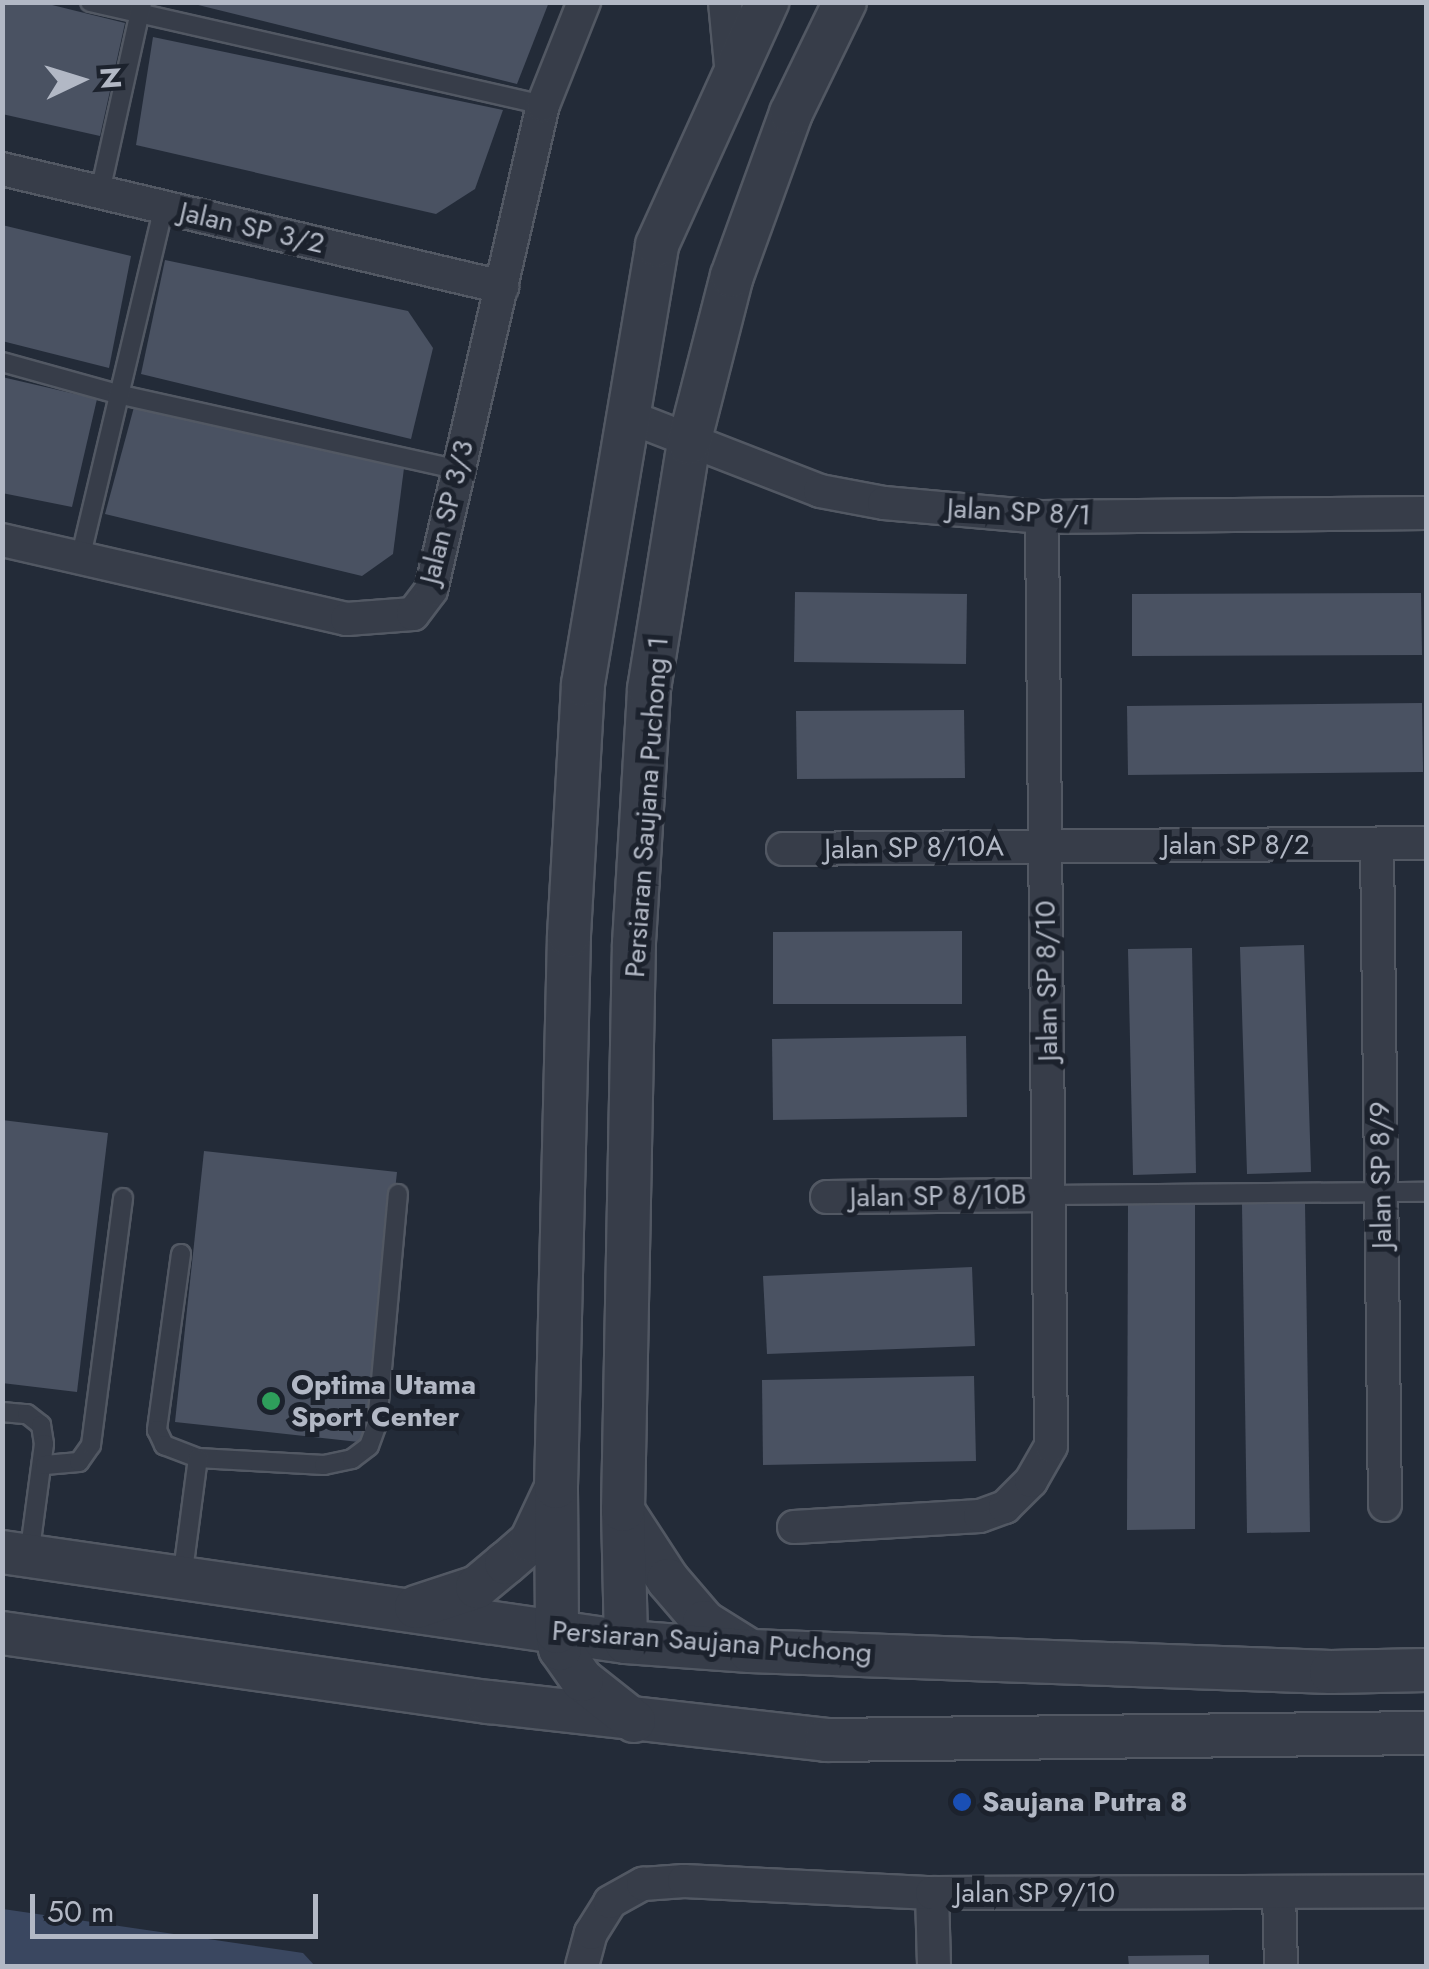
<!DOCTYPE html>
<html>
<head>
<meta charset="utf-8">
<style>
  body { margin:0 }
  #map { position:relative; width:1429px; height:1969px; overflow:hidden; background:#232b38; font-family:Jost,sans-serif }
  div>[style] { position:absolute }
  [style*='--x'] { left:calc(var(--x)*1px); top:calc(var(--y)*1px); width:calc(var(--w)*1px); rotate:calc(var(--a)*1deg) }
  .water>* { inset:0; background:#3a4760 }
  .building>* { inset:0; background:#4a5262 }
  .roads { filter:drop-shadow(2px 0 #525863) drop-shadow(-2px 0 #525863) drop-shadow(0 2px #525863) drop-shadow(0 -2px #525863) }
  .service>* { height:18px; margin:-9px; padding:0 9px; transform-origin:9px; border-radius:9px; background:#373d49 }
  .minor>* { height:32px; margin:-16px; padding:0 16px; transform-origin:16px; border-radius:16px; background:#373d49 }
  .tertiary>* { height:42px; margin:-21px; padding:0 21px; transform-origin:21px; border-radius:21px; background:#373d49 }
  .dots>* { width:28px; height:28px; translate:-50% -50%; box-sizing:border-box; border:5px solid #1c222d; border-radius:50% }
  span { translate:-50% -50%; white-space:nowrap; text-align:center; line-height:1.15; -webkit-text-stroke:10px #1c222d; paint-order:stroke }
  .street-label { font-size:28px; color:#b2b8c5 }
  .poi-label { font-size:28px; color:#b2b8c5; font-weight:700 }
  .left { translate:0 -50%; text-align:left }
  .frame { position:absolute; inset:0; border:5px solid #b2b8c5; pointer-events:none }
  .north { position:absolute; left:30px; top:30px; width:100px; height:100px; -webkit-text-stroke:8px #1c222d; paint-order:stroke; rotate:86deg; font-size:28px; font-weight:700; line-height:40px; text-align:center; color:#b2b8c5 }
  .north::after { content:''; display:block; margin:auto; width:35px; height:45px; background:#b2b8c5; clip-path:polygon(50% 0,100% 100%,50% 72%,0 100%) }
  .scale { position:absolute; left:30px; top:1894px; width:288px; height:45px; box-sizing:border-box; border:5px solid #b2b8c5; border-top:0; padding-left:12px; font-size:30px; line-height:35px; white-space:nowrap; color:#b2b8c5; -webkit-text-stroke:8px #1c222d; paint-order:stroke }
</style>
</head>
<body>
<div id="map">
  <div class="water">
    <div style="clip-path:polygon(3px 1909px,303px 1953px,315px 1966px,3px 1966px)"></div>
  </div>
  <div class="building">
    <div style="clip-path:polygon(2px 2px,40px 2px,125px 23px,100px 136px,2px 114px)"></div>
    <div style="clip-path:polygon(186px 2px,549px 2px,517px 84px)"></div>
    <div style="clip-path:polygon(153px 37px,503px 110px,475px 189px,436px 214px,136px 145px)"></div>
    <div style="clip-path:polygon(2px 225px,131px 256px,109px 368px,2px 341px)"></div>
    <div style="clip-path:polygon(165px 260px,408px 311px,433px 348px,411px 439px,141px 374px)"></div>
    <div style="clip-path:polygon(2px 377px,97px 399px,72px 507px,2px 493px)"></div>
    <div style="clip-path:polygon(134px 407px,404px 468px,393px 554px,362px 576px,105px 514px)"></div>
    <div style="clip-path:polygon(795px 592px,967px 594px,966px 664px,794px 662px)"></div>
    <div style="clip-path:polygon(1421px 593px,1422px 655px,1132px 656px,1132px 594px)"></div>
    <div style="clip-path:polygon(1422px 703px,1423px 772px,1128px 775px,1127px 706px)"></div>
    <div style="clip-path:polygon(964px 710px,965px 778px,797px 779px,796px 711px)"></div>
    <div style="clip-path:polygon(962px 931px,962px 1004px,773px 1004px,773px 932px)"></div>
    <div style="clip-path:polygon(1304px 945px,1311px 1172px,1247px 1174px,1240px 947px)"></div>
    <div style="clip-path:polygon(1192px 948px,1196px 1173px,1133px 1175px,1128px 949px)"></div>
    <div style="clip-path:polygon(966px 1036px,967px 1117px,773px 1120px,772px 1039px)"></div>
    <div style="clip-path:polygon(2px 1120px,108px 1133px,77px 1392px,2px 1383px)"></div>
    <div style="clip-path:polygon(204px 1151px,397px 1172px,368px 1443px,175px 1422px)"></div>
    <div style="clip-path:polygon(1128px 1203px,1195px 1204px,1195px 1529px,1127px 1530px)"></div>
    <div style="clip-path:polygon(1305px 1203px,1310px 1532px,1247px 1533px,1242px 1204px)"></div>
    <div style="clip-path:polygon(972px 1267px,975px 1346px,767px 1354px,763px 1276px)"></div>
    <div style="clip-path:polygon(974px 1376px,976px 1461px,763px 1465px,762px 1380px)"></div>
    <div style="clip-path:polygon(1209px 1955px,1209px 1966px,1129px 1966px,1128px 1956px)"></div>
  </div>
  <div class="roads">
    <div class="service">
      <div style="--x:90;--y:2;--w:465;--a:12.8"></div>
      <div style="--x:100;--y:192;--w:195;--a:-77.5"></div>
      <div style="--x:2;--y:362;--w:119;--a:15.5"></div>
      <div style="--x:117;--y:394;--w:350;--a:12.5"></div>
      <div style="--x:80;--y:559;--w:362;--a:-76.6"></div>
      <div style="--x:1049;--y:1195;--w:377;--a:-0.5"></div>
      <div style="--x:181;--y:1254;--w:178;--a:97.8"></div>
      <div style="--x:157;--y:1430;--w:17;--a:65"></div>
      <div style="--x:164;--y:1445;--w:36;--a:21"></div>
      <div style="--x:198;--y:1458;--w:126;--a:3.2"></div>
      <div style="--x:324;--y:1465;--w:29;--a:-12"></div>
      <div style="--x:352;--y:1459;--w:21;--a:-37"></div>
      <div style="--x:369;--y:1446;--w:23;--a:-70"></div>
      <div style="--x:377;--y:1424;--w:231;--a:-84.8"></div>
      <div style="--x:2;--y:1412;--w:25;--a:5"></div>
      <div style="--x:27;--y:1414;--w:18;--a:38"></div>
      <div style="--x:41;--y:1425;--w:19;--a:81"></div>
      <div style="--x:44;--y:1444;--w:113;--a:97.6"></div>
      <div style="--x:45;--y:1465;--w:34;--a:-5"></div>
      <div style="--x:79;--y:1462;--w:21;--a:-55"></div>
      <div style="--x:91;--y:1445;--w:249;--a:-82.6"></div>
      <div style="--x:182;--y:1579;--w:122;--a:-82.5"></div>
    </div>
    <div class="minor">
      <div style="--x:725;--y:2;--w:74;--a:84.6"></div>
      <div style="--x:2;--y:169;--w:514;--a:13.28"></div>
      <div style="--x:627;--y:416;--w:207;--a:21.2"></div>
      <div style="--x:820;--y:491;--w:65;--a:10.6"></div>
      <div style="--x:884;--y:503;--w:159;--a:5.1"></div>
      <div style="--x:1042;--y:517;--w:384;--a:-0.6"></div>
      <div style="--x:2;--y:540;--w:354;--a:12.9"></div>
      <div style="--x:347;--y:619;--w:66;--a:-4.3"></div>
      <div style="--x:413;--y:614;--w:30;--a:-53"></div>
      <div style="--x:431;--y:590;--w:498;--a:-77"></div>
      <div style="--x:543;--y:105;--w:111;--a:-68.3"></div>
      <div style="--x:1377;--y:844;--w:661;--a:89.31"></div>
      <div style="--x:783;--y:849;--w:643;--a:-0.53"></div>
      <div style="--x:827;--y:1197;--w:222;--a:-0.5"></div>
      <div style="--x:794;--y:1527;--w:186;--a:-3.4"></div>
      <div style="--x:980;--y:1516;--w:27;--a:-20"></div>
      <div style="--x:1005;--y:1507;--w:37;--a:-45"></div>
      <div style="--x:1031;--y:1481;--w:40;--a:-60.3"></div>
      <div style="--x:1051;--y:1446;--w:929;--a:-90.56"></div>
      <div style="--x:932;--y:1893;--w:73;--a:88.4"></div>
      <div style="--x:1279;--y:1894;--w:72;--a:88.4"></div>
      <div style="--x:582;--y:1966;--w:34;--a:-75"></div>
      <div style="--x:591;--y:1933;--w:36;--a:-58"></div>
      <div style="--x:610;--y:1902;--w:38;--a:-29"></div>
      <div style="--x:643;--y:1884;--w:41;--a:-4.2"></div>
      <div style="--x:684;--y:1881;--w:248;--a:2.8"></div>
      <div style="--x:932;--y:1893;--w:494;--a:-0.2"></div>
    </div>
    <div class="tertiary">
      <div style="--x:623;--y:1511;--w:82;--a:56.9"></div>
      <div style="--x:668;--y:1580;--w:55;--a:49.4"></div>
      <div style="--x:704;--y:1622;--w:51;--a:32.1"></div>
      <div style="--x:2;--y:1552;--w:630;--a:8.21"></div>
      <div style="--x:626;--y:1642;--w:124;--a:4.2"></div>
      <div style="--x:750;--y:1651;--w:581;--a:2.07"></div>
      <div style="--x:1331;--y:1672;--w:95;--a:-1.2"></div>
      <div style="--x:416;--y:1607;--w:64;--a:-18.2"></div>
      <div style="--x:477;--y:1587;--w:38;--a:-40"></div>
      <div style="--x:506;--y:1563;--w:33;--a:-41"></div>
      <div style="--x:531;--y:1541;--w:54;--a:-64.9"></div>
      <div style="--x:2;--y:1633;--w:492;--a:8.1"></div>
      <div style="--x:489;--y:1702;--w:339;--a:6.4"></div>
      <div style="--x:826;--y:1740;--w:600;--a:-0.67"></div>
      <div style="--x:626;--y:1642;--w:132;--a:-91.3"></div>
      <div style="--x:623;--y:1510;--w:567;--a:-88.89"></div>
      <div style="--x:634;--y:943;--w:254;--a:-86.6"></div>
      <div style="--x:649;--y:689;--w:249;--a:-80.8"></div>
      <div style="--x:689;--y:443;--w:172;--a:-75.6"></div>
      <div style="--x:732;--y:276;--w:173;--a:-70.1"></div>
      <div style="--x:791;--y:113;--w:123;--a:-64.1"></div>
      <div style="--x:634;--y:1721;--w:66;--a:-141.7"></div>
      <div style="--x:582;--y:1680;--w:38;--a:-125"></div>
      <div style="--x:560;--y:1649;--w:17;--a:-100"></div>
      <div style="--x:557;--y:1632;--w:145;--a:-90.4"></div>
      <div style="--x:556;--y:1487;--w:552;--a:-88.65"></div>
      <div style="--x:569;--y:935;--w:251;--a:-86.8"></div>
      <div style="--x:583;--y:684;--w:445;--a:-80.4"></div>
      <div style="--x:657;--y:245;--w:267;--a:-65.6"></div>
    </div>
  </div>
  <div class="dots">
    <div style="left:271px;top:1401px;background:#2e9e5b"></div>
    <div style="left:962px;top:1802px;background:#1a4fb4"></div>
  </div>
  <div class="street-label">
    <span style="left:252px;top:228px;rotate:13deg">Jalan SP 3/2</span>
    <span style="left:447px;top:512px;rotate:-76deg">Jalan SP 3/3</span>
    <span style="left:1019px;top:512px;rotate:3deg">Jalan SP 8/1</span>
    <span style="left:647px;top:807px;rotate:-86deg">Persiaran Saujana Puchong 1</span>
    <span style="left:1236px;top:845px">Jalan SP 8/2</span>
    <span style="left:914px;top:848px;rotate:-1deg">Jalan SP 8/10A</span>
    <span style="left:1047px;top:981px;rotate:-91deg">Jalan SP 8/10</span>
    <span style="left:1381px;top:1175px;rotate:-91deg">Jalan SP 8/9</span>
    <span style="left:938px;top:1196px;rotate:-1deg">Jalan SP 8/10B</span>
    <span style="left:712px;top:1642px;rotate:4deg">Persiaran Saujana Puchong</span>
    <span style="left:1035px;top:1893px">Jalan SP 9/10</span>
  </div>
  <div class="poi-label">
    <span class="left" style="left:291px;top:1401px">Optima Utama<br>Sport Center</span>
    <span class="left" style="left:982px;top:1802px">Saujana Putra 8</span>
  </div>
  <div class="frame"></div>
  <div class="north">N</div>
  <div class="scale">50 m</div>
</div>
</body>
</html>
